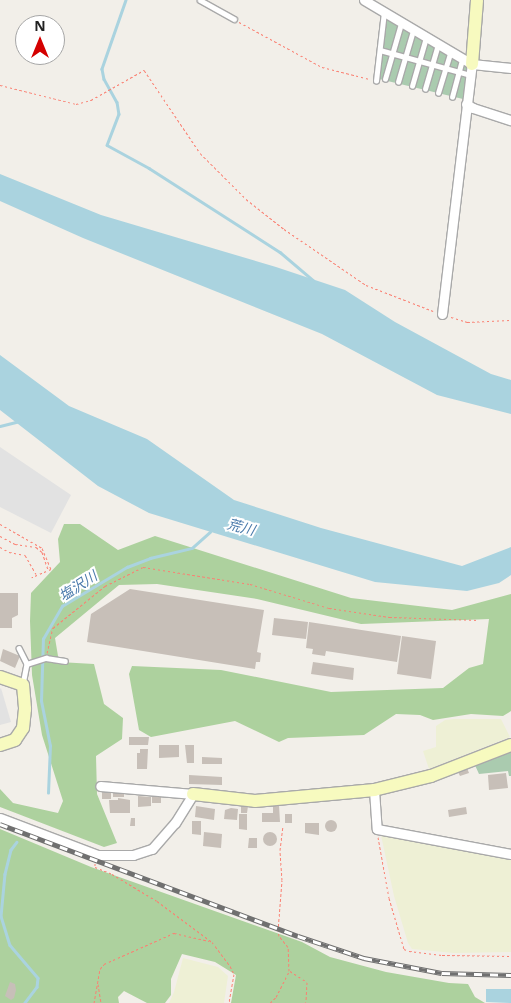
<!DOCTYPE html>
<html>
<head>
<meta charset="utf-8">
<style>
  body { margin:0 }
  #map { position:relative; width:511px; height:1003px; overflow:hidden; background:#f2efe9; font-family:"Open Sans","Noto Sans JP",sans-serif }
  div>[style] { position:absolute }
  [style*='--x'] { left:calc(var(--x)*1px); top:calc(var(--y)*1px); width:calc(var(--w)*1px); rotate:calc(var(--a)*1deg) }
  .farmland>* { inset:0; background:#eef0d5 }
  .forest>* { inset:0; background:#add19e }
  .cemetery>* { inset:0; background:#aacbaf }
  .parking>* { inset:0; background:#e2e2e2 }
  .water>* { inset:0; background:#aad3df }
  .stream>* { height:2.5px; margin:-1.25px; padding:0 1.25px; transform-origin:1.25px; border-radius:1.25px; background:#aad3df }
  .building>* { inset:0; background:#c7bfb8 }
  .round { border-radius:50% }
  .path>* { height:1px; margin-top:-0.5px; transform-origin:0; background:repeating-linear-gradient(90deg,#fa8072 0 2.5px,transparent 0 5px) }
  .roads { filter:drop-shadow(1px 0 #a9a9a9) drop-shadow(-1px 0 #a9a9a9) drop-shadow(0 1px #a9a9a9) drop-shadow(0 -1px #a9a9a9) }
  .lane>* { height:4.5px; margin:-2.25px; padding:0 2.25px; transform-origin:2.25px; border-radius:2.25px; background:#fff }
  .street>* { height:9px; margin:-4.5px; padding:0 4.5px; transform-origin:4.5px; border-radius:4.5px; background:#fff }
  .secondary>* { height:12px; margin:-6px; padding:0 6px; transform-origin:6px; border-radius:6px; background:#f7fabf }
  .rail>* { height:4.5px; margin-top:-2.25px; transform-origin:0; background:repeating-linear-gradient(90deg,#fff 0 8px,#707070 0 16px); box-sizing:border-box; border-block:1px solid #707070 }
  span { translate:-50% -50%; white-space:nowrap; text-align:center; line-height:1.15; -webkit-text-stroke:4px #fff; paint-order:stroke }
  .water-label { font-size:14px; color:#4a7aab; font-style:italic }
  .north { position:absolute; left:15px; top:15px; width:50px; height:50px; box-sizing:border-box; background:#fff; border:1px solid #a7a7a7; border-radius:50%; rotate:0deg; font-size:14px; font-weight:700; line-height:20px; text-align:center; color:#222 }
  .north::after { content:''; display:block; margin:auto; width:18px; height:22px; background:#d40000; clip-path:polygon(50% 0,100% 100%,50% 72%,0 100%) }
</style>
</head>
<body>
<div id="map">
  <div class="farmland">
    <div style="clip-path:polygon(454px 719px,501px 719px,510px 737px,429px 769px,423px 751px,436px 747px,436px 726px,445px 720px)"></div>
    <div style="clip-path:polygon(384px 834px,511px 859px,511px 952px,454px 953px,412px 949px,408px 943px,394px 896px,381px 835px)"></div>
    <div style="clip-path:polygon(183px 958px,218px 967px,228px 976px,224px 1003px,169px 1003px,174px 992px)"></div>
  </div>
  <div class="forest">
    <div style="clip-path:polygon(64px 524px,80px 524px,118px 550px,155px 536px,351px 598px,452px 610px,511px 594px,511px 711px,503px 716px,471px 714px,433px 720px,420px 715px,396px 714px,364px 735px,288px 738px,279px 742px,235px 721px,151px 737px,139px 730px,129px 674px,132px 666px,221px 670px,331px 692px,443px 688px,469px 668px,483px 664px,489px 619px,361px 624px,257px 599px,157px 584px,119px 585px,55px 638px,59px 662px,94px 664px,104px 704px,123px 718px,122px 739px,96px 756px,97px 794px,117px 843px,104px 847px,0 807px,0 789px,13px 803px,58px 813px,63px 801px,42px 735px,32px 675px,30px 621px,31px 593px,60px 562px,58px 539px)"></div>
    <div style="clip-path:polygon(0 829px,91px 867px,302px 942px,330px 957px,386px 972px,449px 983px,468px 984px,475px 997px,485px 1003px,231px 1003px,236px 975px,215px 962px,182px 954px,171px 979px,171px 995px,165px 1003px,147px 1003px,124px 991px,118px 997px,119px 1003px,0 1003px)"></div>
  </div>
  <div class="cemetery">
    <div style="clip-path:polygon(382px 15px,465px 63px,468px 67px,463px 99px,375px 78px)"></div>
    <div style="clip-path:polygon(511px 750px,511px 776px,509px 776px,508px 771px,479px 774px,474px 763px)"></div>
  </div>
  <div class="parking">
    <div style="clip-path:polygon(0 447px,71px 495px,51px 533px,0 507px)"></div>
    <div style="clip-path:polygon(1px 688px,11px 722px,0 725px,0 689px)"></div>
  </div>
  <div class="water">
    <div style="clip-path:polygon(0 174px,101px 215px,276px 267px,345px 290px,395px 322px,491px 374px,511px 380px,511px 414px,437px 395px,322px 334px,83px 238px,0 201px)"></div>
    <div style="clip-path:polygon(0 355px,69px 406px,147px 439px,234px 500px,321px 528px,462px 566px,511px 547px,511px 575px,499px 583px,467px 591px,375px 582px,149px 513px,98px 486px,0 410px)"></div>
    <div style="clip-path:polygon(486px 989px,511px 989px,511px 1003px,486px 1002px)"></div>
  </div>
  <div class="stream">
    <div style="--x:126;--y:0;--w:73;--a:109.2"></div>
    <div style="--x:102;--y:69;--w:10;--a:79"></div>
    <div style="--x:104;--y:79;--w:26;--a:61"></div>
    <div style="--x:117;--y:102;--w:12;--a:81"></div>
    <div style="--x:119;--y:114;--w:33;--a:111"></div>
    <div style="--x:107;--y:145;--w:48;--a:28.7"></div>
    <div style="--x:149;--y:168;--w:156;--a:32.7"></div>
    <div style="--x:280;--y:252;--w:43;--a:40.3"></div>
    <div style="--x:0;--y:426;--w:21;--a:-14"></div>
    <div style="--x:48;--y:793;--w:47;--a:-87.6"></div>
    <div style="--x:50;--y:746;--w:46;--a:-101.3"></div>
    <div style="--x:41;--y:701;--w:62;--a:-88.2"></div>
    <div style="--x:43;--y:639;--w:38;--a:-60"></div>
    <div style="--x:62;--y:606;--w:76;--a:-31"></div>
    <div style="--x:127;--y:567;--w:25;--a:-21"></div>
    <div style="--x:150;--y:558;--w:43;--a:-13.4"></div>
    <div style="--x:192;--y:548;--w:24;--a:-42"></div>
    <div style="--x:17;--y:842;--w:10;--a:127"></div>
    <div style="--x:11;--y:850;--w:25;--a:104"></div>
    <div style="--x:5;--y:874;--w:42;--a:95.4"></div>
    <div style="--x:1;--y:916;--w:30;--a:73"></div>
    <div style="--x:10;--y:945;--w:43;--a:49.7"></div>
    <div style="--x:38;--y:978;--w:9;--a:96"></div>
    <div style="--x:37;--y:987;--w:20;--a:127"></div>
  </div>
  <div class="building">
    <div style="clip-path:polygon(130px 589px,264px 610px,257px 652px,261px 653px,260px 662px,256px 662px,255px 669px,87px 642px,91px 614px)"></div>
    <div style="clip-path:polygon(0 593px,18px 593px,18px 615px,12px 618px,12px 628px,0 628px)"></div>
    <div style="clip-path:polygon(274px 618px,308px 622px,306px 639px,272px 635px)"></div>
    <div style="clip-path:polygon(309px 622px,401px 636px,397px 662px,326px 651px,325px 656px,312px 654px,313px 649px,306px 648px)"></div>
    <div style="clip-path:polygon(402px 636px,436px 641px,431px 679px,397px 674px)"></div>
    <div style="clip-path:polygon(3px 649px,20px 656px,15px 668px,0 661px)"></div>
    <div style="clip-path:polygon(313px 662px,354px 668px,353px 680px,311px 674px)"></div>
    <div style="clip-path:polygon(129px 737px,149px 737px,148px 745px,129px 745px)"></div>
    <div style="clip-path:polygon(159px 745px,179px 745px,179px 757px,159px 758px)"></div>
    <div style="clip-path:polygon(185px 745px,194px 745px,194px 763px,187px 763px)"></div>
    <div style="clip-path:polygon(140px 749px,148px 749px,147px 769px,137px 769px,137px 753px,140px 753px)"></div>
    <div style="clip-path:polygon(202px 757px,222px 758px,222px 764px,202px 764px)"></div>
    <div style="clip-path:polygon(467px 768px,469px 773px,460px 776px,458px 772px)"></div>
    <div style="clip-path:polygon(506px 773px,508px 788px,489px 790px,488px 775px)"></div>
    <div style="clip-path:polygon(189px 775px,222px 777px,222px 785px,189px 784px)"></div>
    <div style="clip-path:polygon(102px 791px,111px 791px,111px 799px,102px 799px)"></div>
    <div style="clip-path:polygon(113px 792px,124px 792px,124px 797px,113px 797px)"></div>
    <div style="clip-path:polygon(152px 794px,161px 794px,161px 803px,152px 803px)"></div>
    <div style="clip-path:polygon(138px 796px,151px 797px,151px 806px,138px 807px)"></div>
    <div style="clip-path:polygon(118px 798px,130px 800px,130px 813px,110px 813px,109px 800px,118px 800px)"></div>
    <div style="clip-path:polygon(273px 805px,279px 805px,280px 822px,262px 822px,262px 813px,273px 813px)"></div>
    <div style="clip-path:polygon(196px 806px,215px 809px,214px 820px,195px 817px)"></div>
    <div style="clip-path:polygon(241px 806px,248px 806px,247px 813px,241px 813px)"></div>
    <div style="clip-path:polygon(466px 807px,467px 814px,449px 817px,448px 810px)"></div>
    <div style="clip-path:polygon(231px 808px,238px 809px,237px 820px,224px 819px,225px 810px)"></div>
    <div style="clip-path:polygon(239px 814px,247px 814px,247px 830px,239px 829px)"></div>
    <div style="clip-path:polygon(285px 814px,292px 814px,292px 823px,285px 823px)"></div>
    <div style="clip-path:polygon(131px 818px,135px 818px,135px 826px,130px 826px)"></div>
    <div class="round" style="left:325px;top:820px;width:12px;height:12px"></div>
    <div style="clip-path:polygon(192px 821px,201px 821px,201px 835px,192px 834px)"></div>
    <div style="clip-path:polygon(305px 823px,319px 823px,319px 835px,305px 833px)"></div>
    <div style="clip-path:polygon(204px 832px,222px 834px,221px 848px,203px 846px)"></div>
    <div class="round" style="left:263px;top:832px;width:14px;height:14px"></div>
    <div style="clip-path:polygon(249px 838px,257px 838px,257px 848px,248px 848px)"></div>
    <div style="clip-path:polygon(10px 982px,15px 984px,16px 990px,14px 998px,11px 1000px,5px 996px)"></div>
  </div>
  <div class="path">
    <div style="--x:239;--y:22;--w:94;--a:28.5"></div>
    <div style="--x:322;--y:67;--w:49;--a:14.3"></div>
    <div style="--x:0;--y:85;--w:78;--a:14"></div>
    <div style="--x:76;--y:104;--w:16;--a:-15"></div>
    <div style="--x:91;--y:100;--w:61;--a:-29.5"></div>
    <div style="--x:144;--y:70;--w:100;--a:56"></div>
    <div style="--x:200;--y:153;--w:65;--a:45"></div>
    <div style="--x:246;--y:199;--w:48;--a:38.3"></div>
    <div style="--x:284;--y:229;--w:99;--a:34.3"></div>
    <div style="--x:366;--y:285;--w:72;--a:21.2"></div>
    <div style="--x:451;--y:317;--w:17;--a:17"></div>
    <div style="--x:467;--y:322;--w:44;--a:-2.6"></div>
    <div style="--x:0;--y:524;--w:48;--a:29.7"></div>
    <div style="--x:42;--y:548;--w:23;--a:67"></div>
    <div style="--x:51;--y:569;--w:21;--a:157"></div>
    <div style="--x:0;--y:536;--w:17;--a:28"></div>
    <div style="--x:15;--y:544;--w:21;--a:8"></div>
    <div style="--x:36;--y:547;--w:8;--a:40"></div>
    <div style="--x:42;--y:552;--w:18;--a:71"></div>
    <div style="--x:0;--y:547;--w:10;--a:29"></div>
    <div style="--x:9;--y:552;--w:16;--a:11"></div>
    <div style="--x:25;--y:555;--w:22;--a:60"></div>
    <div style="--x:47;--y:653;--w:26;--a:-77"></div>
    <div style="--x:53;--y:628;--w:67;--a:-38.9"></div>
    <div style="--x:105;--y:586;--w:42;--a:-26.6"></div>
    <div style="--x:143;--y:567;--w:108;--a:9"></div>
    <div style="--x:250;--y:584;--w:83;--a:16.9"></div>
    <div style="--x:329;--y:608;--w:61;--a:8.5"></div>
    <div style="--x:389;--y:617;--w:90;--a:1.9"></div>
    <div style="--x:378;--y:837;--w:62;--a:79.8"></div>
    <div style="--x:389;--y:898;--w:53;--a:73.6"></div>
    <div style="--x:404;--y:949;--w:5;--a:22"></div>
    <div style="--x:409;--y:951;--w:33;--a:7"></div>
    <div style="--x:442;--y:955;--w:69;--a:0.8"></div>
    <div style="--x:95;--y:863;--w:4;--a:90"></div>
    <div style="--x:95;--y:867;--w:18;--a:22"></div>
    <div style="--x:112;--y:874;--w:52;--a:31"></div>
    <div style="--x:157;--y:901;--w:69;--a:36.7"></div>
    <div style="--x:212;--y:942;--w:30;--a:53"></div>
    <div style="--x:230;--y:966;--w:9;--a:63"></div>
    <div style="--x:234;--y:974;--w:29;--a:100"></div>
    <div style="--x:290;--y:971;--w:20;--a:33"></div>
    <div style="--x:307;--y:982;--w:21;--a:93"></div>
    <div style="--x:98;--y:984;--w:19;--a:81"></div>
    <div style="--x:94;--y:1003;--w:35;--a:-80"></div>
    <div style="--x:100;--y:969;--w:6;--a:-51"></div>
    <div style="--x:104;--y:964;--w:77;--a:-23.9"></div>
    <div style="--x:174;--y:933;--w:36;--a:13"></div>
    <div style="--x:270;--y:1003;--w:8;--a:-45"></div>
    <div style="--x:276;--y:997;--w:29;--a:-63"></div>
    <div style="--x:289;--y:971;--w:24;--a:-92"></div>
    <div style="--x:288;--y:947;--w:14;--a:-129"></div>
    <div style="--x:279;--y:936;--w:5;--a:-101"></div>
    <div style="--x:278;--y:931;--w:51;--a:-85.5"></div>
    <div style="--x:282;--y:880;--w:30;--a:-94"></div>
    <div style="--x:280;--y:850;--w:23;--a:-83"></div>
  </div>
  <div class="roads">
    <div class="lane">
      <div style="--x:200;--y:0;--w:39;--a:29"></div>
      <div style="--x:380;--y:50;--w:94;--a:15.4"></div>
      <div style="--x:385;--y:79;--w:54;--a:-73.9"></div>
      <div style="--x:376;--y:81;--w:69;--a:-83.4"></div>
      <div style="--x:398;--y:82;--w:50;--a:-73.7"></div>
      <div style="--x:412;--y:86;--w:47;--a:-73.9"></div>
      <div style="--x:425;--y:89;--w:43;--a:-73.7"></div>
      <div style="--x:438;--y:93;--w:39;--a:-73"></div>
      <div style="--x:452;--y:97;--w:35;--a:-75"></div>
      <div style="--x:19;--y:648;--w:18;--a:63"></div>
      <div style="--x:27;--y:664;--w:21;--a:101"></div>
      <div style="--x:27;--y:664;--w:20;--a:-18"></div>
      <div style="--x:46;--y:658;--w:19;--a:9"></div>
    </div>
    <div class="street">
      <div style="--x:364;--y:0;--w:126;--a:30.7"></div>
      <div style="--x:472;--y:64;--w:39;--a:6"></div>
      <div style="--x:466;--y:104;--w:8;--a:30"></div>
      <div style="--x:473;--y:108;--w:40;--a:18"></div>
      <div style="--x:442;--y:314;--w:252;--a:-83.2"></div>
      <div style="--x:374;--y:790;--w:39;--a:86"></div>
      <div style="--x:377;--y:829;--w:136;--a:10.6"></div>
      <div style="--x:0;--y:818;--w:105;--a:20.7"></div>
      <div style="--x:98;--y:855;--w:35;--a:0"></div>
      <div style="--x:133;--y:855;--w:20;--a:-18"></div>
      <div style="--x:152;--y:849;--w:35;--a:-49"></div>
      <div style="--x:175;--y:823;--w:34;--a:-58"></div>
      <div style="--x:193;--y:794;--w:93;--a:-175.1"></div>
    </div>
    <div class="secondary">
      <div style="--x:472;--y:64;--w:64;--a:-85.5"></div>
      <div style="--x:0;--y:677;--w:24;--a:19"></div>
      <div style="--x:23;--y:685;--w:24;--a:85"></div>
      <div style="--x:25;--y:709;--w:19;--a:96"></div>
      <div style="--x:23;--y:728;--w:14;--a:124"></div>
      <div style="--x:15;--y:740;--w:16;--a:162"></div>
      <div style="--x:193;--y:794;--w:62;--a:6.4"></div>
      <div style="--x:255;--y:801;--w:120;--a:-5.3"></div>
      <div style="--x:374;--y:790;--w:59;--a:-13.8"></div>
      <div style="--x:431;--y:776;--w:86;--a:-21.2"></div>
    </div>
  </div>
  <div class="rail">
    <div style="--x:0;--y:824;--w:318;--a:20.6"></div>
    <div style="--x:298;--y:936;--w:70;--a:18.4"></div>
    <div style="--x:364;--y:958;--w:79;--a:10.9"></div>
    <div style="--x:442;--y:973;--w:69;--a:1.7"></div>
  </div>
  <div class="water-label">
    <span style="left:241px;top:527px;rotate:15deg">荒川</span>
    <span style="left:78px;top:586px;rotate:-33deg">塩沢川</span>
  </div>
  <div class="north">N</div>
</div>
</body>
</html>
